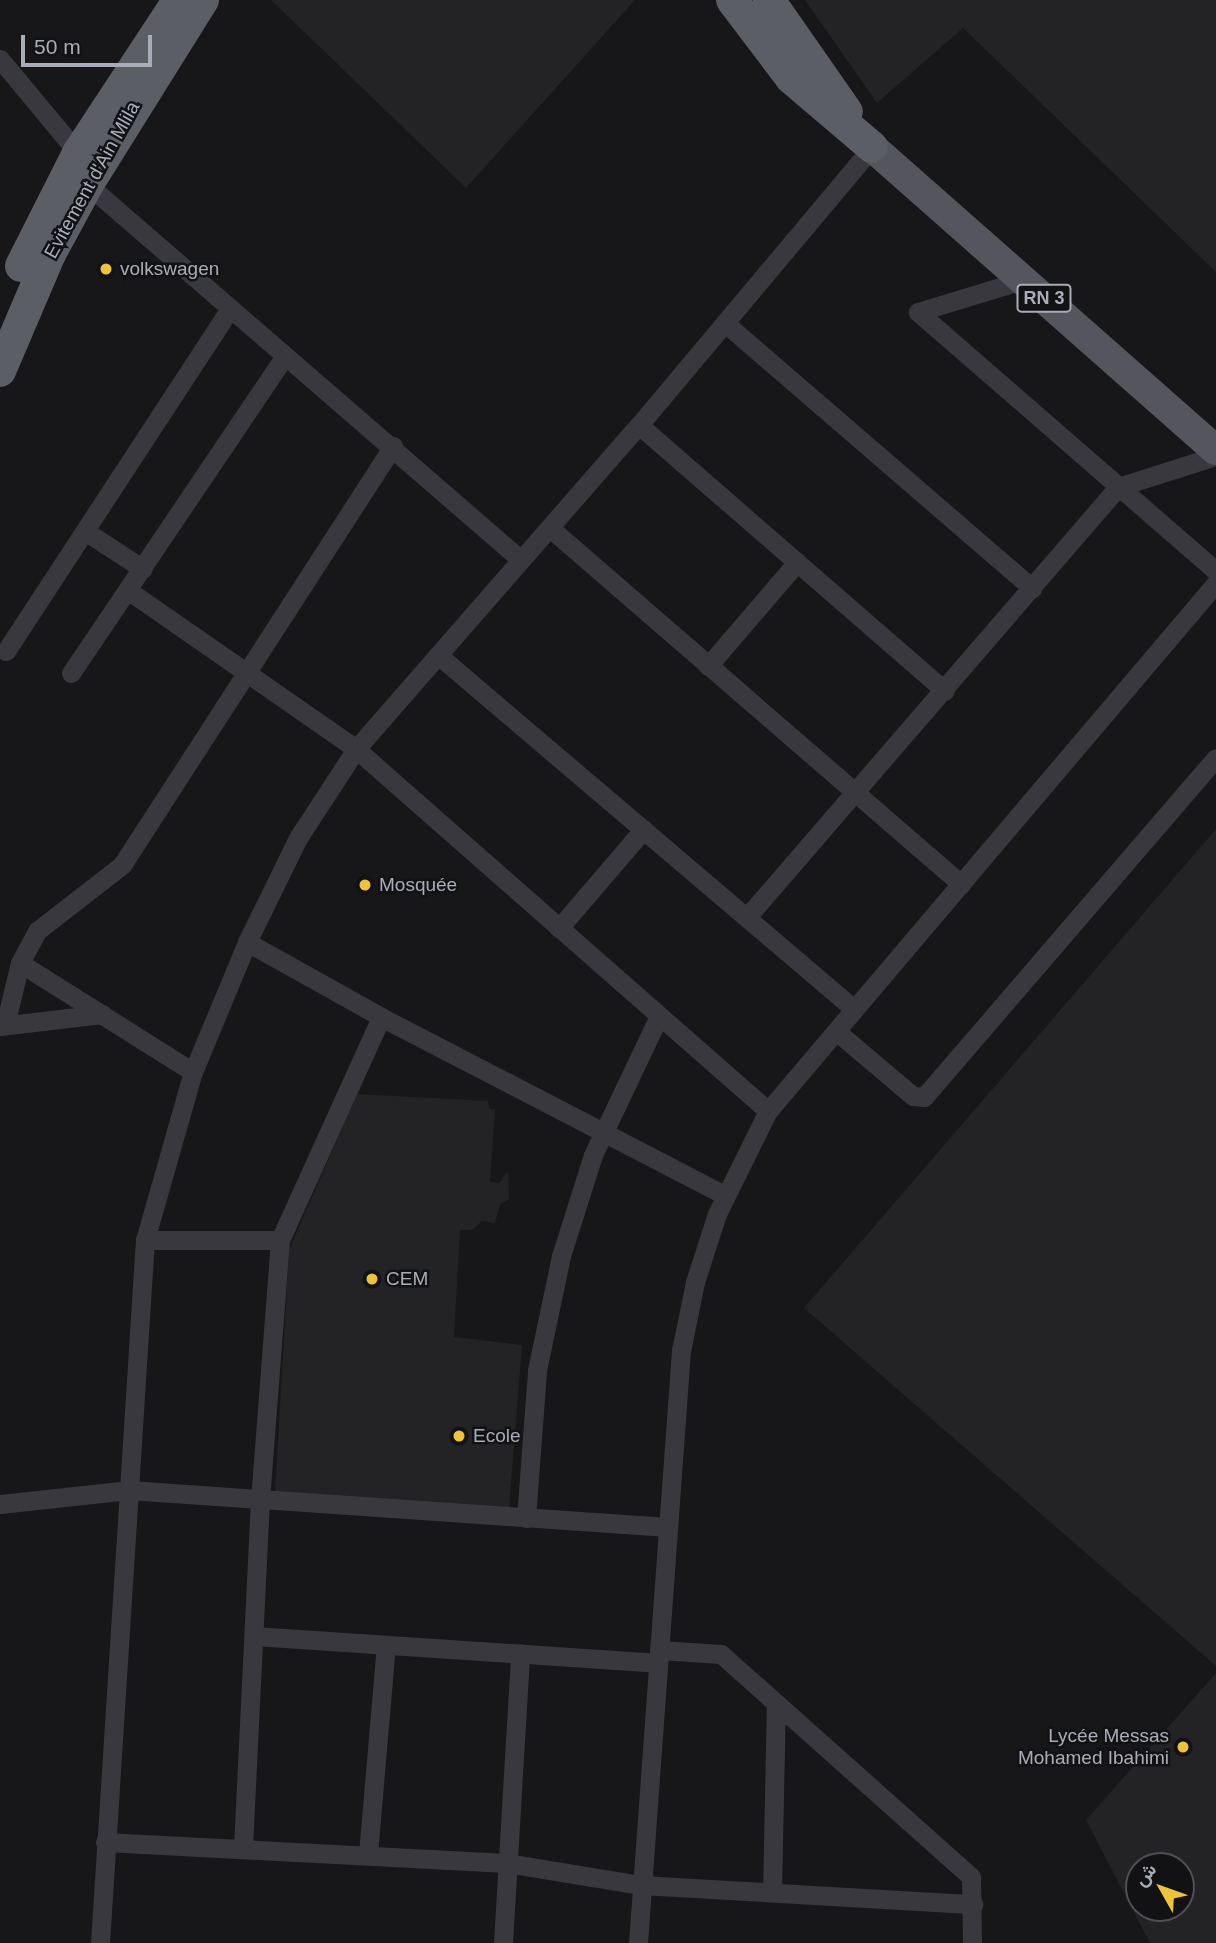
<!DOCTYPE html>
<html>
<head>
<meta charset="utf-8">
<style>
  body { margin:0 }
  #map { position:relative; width:1216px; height:1943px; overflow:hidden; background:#171719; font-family:Arial,Vazirmatn,sans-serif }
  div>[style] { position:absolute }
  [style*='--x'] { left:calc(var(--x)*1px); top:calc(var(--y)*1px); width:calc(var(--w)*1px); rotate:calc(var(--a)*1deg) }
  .built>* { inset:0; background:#232326 }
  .minor>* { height:19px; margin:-9.5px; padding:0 9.5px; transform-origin:9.5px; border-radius:9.5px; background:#38383e }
  .primary>* { height:30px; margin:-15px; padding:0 15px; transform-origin:15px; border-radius:15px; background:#54555d }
  .trunk>* { height:32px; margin:-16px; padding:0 16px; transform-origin:16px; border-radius:16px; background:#5c5e66 }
  .dots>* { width:19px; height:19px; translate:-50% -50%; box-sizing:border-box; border:4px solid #121214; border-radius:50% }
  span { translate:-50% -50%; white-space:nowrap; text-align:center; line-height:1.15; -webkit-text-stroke:5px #121214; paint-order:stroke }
  .shield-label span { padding:2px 5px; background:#121214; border:2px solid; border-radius:5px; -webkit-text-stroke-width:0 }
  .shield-label { font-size:18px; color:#a9adb9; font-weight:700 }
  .street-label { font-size:19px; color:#a9adb9 }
  .poi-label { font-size:19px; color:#a9adb9 }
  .left { translate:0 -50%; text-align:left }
  .right { translate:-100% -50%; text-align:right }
  .north { position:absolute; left:1125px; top:1852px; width:70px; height:70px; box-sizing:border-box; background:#121214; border:2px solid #4e5056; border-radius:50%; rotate:310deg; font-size:19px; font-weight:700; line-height:28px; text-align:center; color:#a9adb9 }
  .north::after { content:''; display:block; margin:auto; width:24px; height:32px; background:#eec23a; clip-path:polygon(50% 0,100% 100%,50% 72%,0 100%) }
  .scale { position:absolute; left:21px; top:35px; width:131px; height:32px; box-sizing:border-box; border:4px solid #a9adb9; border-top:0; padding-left:9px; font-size:21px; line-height:24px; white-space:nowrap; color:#a9adb9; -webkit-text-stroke:5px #121214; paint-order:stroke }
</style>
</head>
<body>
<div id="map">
  <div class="built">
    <div style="clip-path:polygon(271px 0,635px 0,466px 188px)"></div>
    <div style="clip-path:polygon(805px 0,1216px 0,1216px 272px,963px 28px,877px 103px)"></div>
    <div style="clip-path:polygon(1216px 829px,1216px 1666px,804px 1308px)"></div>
    <div style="clip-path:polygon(357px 1094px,488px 1101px,489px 1109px,495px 1110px,490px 1182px,499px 1183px,508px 1171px,509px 1199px,500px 1204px,495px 1223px,482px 1221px,472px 1230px,460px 1230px,454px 1337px,522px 1345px,509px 1508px,275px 1494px,289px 1250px)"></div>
    <div style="clip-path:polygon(evenodd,1216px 1673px,1216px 1943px,1150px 1943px,1086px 1820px,1216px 1673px,1139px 1866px,1181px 1866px,1181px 1908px,1139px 1908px,1139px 1866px)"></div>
  </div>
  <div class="minor">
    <div style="--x:0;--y:59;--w:122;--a:50.3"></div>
    <div style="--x:80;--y:178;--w:583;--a:40.9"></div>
    <div style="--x:1023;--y:280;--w:110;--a:163.1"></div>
    <div style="--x:918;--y:312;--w:395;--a:41"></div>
    <div style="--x:725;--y:323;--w:406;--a:40.8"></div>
    <div style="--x:639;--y:425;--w:405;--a:41"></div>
    <div style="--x:550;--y:528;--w:544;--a:40.9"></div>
    <div style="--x:85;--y:531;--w:69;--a:33.2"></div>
    <div style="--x:129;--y:591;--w:277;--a:34.8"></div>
    <div style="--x:356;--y:749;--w:548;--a:41.3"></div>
    <div style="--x:6;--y:651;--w:409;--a:-56.8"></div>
    <div style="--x:438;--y:655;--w:546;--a:40.4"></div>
    <div style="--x:708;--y:666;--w:137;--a:-49.4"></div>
    <div style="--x:71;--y:673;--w:382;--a:-56"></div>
    <div style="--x:747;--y:917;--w:568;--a:-49.21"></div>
    <div style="--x:1118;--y:487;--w:103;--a:-17.6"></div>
    <div style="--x:559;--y:928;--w:130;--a:-49.4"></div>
    <div style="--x:247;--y:942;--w:154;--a:29.2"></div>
    <div style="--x:381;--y:1017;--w:387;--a:27.4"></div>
    <div style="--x:20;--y:963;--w:204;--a:32.2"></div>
    <div style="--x:5;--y:1025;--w:64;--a:-76.4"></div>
    <div style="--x:20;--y:963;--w:36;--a:-62"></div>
    <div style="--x:37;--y:931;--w:108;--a:-37.8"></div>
    <div style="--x:122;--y:865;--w:499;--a:-57.1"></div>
    <div style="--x:0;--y:1026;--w:103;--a:-6.7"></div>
    <div style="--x:836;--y:1031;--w:101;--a:40.2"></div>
    <div style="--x:913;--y:1096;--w:11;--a:5"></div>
    <div style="--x:924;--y:1097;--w:447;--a:-49.3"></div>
    <div style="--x:145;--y:1240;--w:135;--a:0"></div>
    <div style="--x:280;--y:1240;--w:245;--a:-65.6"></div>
    <div style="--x:0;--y:1504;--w:130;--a:-6.2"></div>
    <div style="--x:129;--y:1490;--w:540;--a:3.93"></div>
    <div style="--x:526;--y:1518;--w:148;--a:-85.7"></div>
    <div style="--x:537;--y:1370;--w:116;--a:-78.1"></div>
    <div style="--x:561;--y:1256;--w:106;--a:-72.4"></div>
    <div style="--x:593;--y:1155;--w:154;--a:-64.6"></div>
    <div style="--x:254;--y:1636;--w:403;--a:3.8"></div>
    <div style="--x:659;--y:1650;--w:62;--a:3.7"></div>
    <div style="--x:721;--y:1654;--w:335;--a:41.7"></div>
    <div style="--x:971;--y:1877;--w:66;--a:89.1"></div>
    <div style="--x:105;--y:1842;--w:402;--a:3"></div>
    <div style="--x:506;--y:1863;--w:137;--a:9.3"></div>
    <div style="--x:641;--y:1885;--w:333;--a:3.3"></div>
    <div style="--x:243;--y:1847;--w:347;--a:-87.2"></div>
    <div style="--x:260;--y:1500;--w:261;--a:-85.6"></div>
    <div style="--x:368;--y:1854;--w:210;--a:-85.1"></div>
    <div style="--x:772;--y:1891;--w:186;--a:-88.8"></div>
    <div style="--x:100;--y:1943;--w:704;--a:-86.34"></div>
    <div style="--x:145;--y:1240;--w:175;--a:-74.1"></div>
    <div style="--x:193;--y:1072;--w:141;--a:-67.4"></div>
    <div style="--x:247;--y:942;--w:116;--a:-63.9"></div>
    <div style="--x:298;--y:838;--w:106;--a:-56.9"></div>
    <div style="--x:356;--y:749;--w:430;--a:-48.9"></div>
    <div style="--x:639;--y:425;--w:363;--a:-50"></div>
    <div style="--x:503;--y:1943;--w:290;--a:-86.6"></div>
    <div style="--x:638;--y:1943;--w:594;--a:-85.85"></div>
    <div style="--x:681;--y:1351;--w:70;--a:-78.5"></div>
    <div style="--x:695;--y:1282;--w:71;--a:-72.1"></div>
    <div style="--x:717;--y:1214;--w:115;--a:-63.7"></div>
    <div style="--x:768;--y:1111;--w:692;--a:-49.69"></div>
  </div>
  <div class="primary">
    <div style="--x:872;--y:147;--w:458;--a:41.4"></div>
  </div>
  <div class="trunk">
    <div style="--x:732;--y:0;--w:98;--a:52.9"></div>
    <div style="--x:791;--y:78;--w:106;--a:40.4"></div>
    <div style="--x:769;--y:0;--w:136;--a:55.1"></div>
    <div style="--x:21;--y:266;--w:127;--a:-63.2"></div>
    <div style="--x:78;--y:153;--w:175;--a:-56.7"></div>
    <div style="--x:0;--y:371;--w:127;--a:-66.9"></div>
    <div style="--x:50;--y:254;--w:80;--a:-61.5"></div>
    <div style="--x:88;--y:184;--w:217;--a:-58"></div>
  </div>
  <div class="dots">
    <div style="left:106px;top:269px;background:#eec23a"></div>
    <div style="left:365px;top:885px;background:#eec23a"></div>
    <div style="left:372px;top:1279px;background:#eec23a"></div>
    <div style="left:459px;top:1436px;background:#eec23a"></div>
    <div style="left:1183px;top:1747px;background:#eec23a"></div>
  </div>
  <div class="shield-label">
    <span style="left:1044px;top:298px">RN 3</span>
  </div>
  <div class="street-label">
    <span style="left:92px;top:180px;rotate:-61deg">Evitement d'Ain Mlila</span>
  </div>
  <div class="poi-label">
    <span class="left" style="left:120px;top:269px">volkswagen</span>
    <span class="left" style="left:379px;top:885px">Mosquée</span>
    <span class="left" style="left:386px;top:1279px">CEM</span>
    <span class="left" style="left:473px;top:1436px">Ecole</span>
    <span class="right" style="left:1169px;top:1747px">Lycée Messas<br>Mohamed Ibahimi</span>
  </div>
  <div class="north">ش</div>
  <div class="scale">50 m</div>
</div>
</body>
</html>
